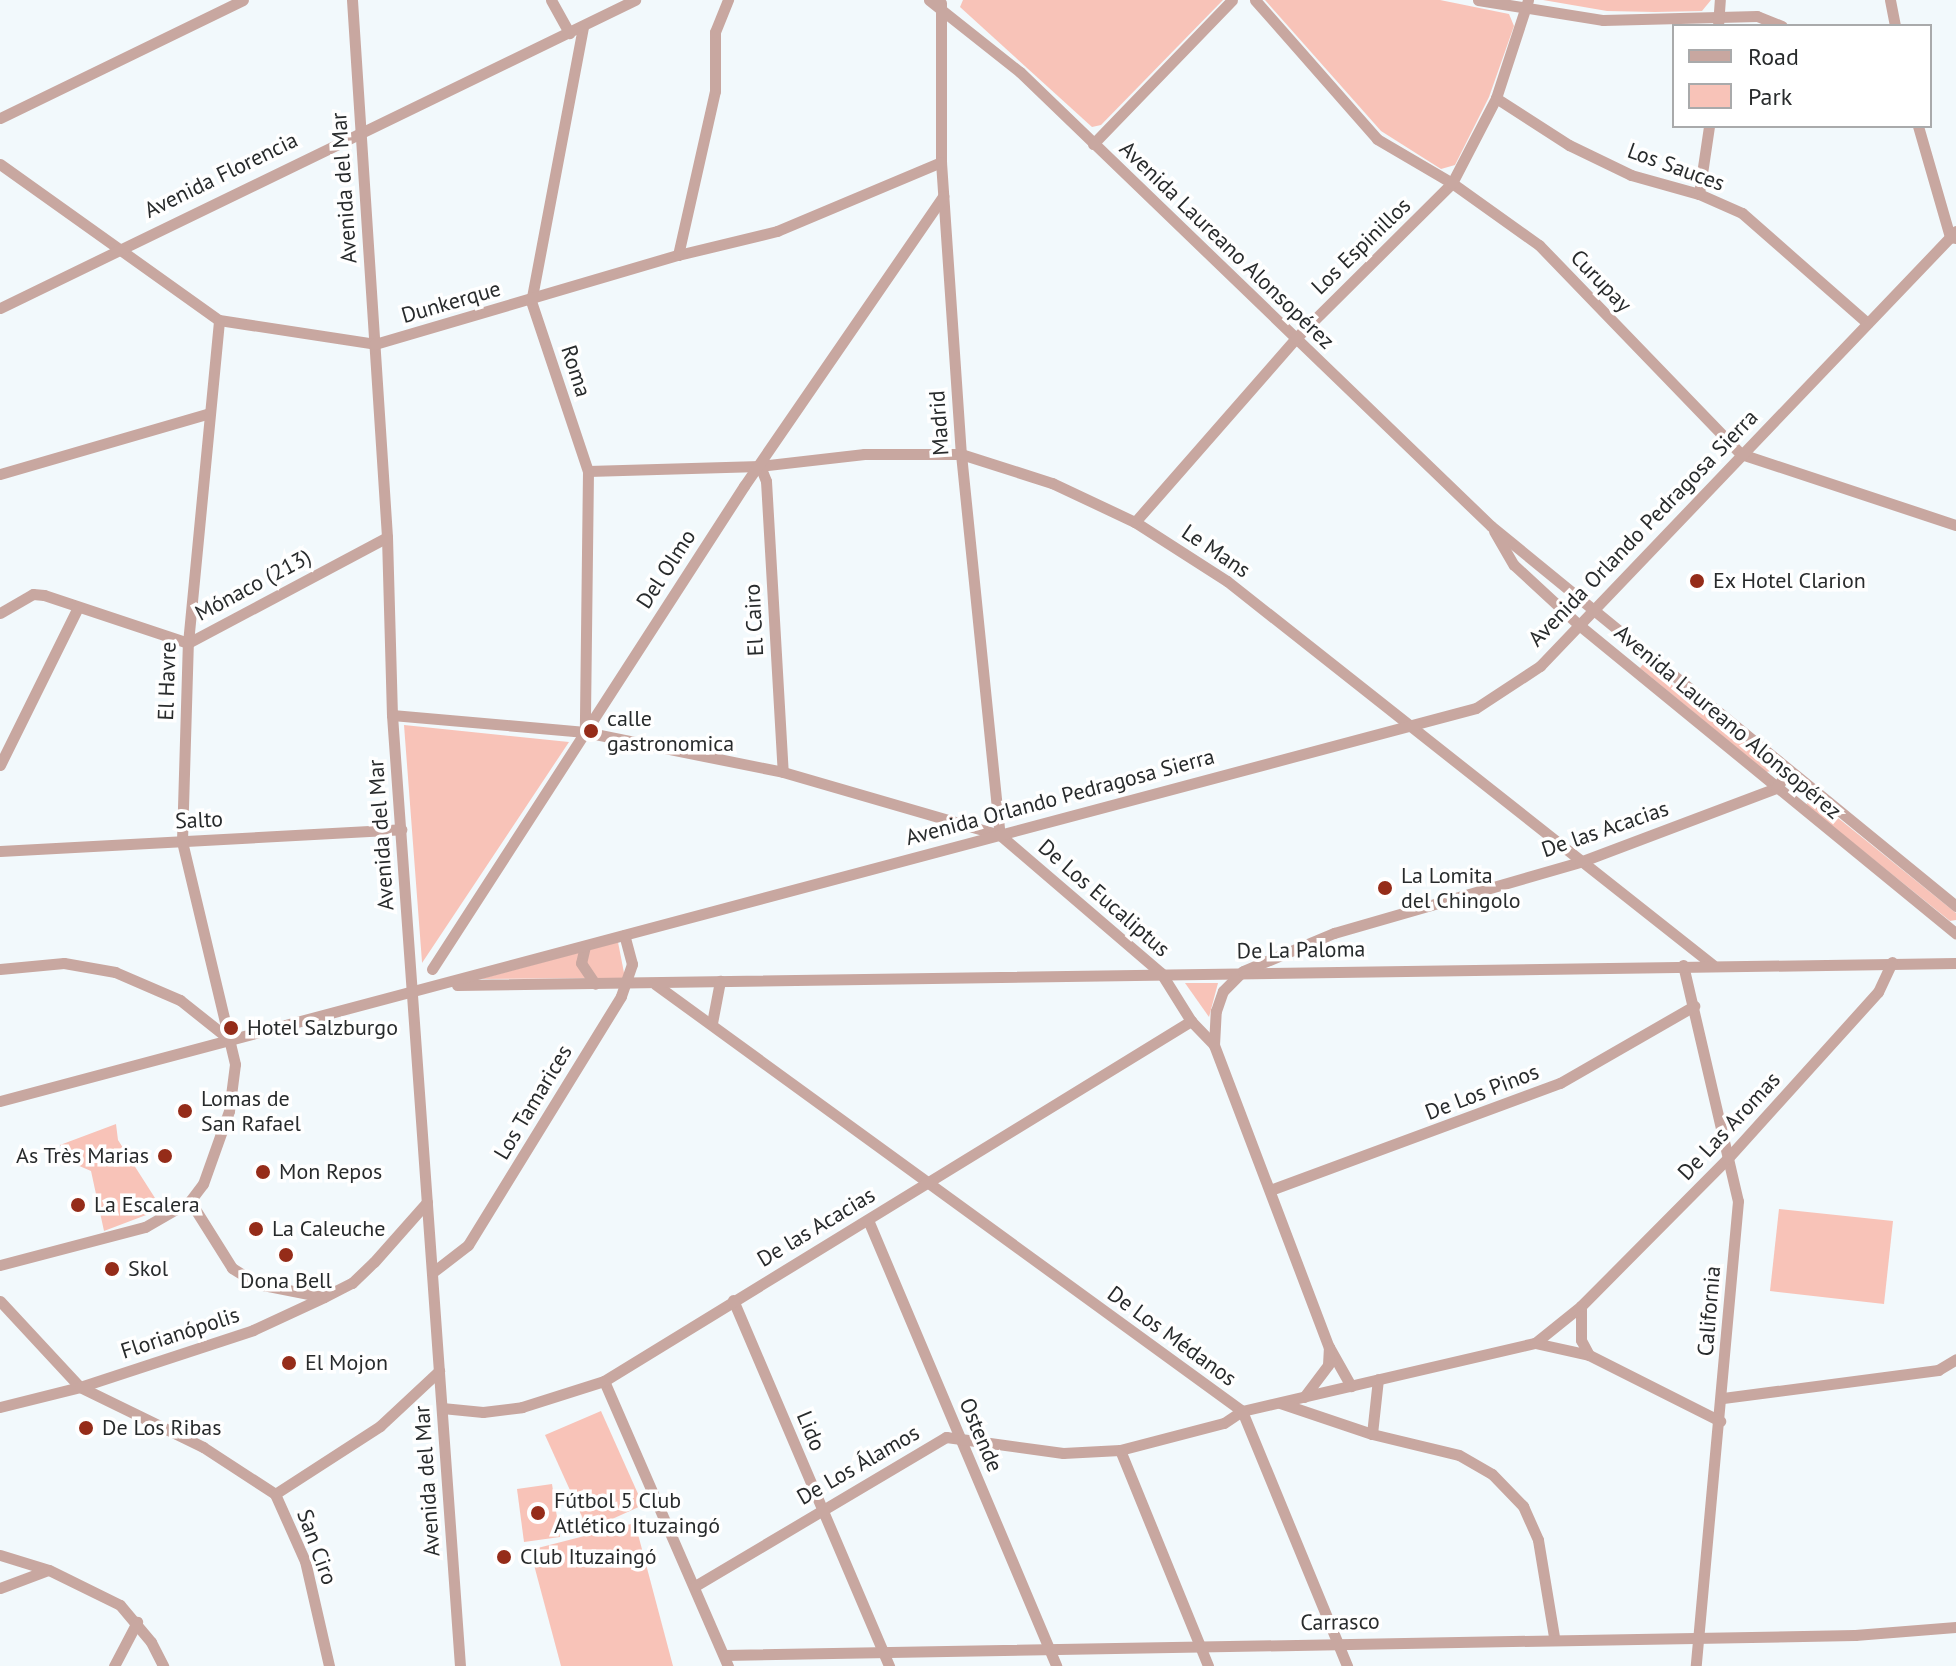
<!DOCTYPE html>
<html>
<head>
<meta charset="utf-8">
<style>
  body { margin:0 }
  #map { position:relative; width:1956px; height:1666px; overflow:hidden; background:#f2f9fc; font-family:"PT Sans",sans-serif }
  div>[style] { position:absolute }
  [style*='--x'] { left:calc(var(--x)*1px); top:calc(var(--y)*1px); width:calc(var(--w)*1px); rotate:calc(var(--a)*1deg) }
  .green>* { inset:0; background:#f8c3b8 }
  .minor>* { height:11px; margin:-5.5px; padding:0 5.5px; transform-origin:5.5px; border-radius:5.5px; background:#c8a7a0 }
  .dots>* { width:22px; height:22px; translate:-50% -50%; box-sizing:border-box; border:4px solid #fff; border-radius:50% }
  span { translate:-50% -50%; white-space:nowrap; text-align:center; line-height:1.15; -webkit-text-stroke:7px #fff; paint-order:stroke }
  .street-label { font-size:22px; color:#282b2c }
  .poi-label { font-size:22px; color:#282b2c }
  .left { translate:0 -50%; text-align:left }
  .right { translate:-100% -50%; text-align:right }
  .legend { position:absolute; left:1672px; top:24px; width:260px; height:104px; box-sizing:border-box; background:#fff; border:2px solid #a9aaab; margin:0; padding:10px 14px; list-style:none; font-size:24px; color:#282b2c }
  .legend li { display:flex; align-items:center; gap:16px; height:40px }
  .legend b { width:40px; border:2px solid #a9aaab }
</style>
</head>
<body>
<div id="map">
  <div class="green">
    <div style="clip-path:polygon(963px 0,1223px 0,1101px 125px,1092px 127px,960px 7px)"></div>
    <div style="clip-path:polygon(1265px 0,1440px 0,1509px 14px,1514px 26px,1489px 97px,1455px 165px,1441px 169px,1381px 131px)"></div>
    <div style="clip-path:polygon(1543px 0,1711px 0,1702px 11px,1655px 12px,1607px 11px)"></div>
    <div style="clip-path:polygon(1644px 663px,1772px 764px,1771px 771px,1766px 772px,1640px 668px)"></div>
    <div style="clip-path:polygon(404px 725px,569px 742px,422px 963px,422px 962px)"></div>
    <div style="clip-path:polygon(1812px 797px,1956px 913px,1956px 920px,1950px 921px,1806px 805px)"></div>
    <div style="clip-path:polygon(618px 942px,625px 978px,480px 979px)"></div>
    <div style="clip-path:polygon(1185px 983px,1218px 983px,1209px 1017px)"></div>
    <div style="clip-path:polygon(116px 1124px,118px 1140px,162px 1209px,104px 1231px,91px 1171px,77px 1165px,60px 1145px)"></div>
    <div style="clip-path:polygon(1779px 1209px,1893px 1221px,1884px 1304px,1770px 1291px)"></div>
    <div style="clip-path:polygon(601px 1411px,643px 1505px,588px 1530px,545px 1435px)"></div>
    <div style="clip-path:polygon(552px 1484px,560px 1537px,524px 1542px,517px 1489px)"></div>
    <div style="clip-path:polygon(635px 1523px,673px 1666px,561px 1666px,530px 1550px)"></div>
  </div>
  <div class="minor">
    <div style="--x:352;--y:0;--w:538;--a:86.27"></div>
    <div style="--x:387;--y:537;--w:178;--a:88.4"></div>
    <div style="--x:392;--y:715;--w:953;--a:85.91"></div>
    <div style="--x:551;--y:0;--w:38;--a:61"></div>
    <div style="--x:929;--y:0;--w:116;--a:38.4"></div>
    <div style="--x:1020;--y:72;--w:654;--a:43.95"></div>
    <div style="--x:1491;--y:526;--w:601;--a:39.26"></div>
    <div style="--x:1255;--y:0;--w:185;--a:48.7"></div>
    <div style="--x:1377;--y:139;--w:87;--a:30.4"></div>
    <div style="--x:1452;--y:183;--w:107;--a:35.5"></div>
    <div style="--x:1539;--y:245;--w:291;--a:46"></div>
    <div style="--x:1741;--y:454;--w:226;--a:18.3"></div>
    <div style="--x:1478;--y:0;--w:127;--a:9.1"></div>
    <div style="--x:1603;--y:20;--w:154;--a:-1.5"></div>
    <div style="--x:1757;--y:16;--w:27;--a:22"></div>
    <div style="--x:1890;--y:0;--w:26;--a:79"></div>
    <div style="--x:941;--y:3;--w:159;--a:90"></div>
    <div style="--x:941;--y:162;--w:293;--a:86.1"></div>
    <div style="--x:961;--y:454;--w:383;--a:84.2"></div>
    <div style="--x:1718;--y:26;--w:26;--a:-86"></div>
    <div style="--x:583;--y:27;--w:279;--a:100.7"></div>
    <div style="--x:531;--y:301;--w:179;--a:71.5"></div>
    <div style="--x:588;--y:471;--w:261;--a:90.7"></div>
    <div style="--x:1496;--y:98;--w:87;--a:32.8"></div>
    <div style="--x:1569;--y:145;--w:69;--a:25.8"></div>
    <div style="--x:1631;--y:175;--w:71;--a:15.6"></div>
    <div style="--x:1699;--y:194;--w:47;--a:23.8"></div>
    <div style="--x:1742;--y:213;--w:167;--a:41.3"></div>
    <div style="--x:0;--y:118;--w:270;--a:-25.9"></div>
    <div style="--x:1918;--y:126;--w:116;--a:73.9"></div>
    <div style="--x:1950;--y:237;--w:5;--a:11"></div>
    <div style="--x:1093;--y:144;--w:200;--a:-46"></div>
    <div style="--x:0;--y:164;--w:269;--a:35.5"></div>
    <div style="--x:219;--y:320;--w:158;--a:8.7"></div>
    <div style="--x:375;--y:344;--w:316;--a:-16.4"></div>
    <div style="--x:678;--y:255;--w:102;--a:-13.6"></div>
    <div style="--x:777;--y:231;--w:178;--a:-22.8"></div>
    <div style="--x:1699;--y:194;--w:69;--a:-81.6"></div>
    <div style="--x:678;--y:255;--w:168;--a:-77.3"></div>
    <div style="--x:715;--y:91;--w:59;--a:-90"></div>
    <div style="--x:715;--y:32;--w:35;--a:-68"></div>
    <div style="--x:0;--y:308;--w:706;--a:-25.88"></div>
    <div style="--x:760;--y:466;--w:16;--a:68"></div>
    <div style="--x:766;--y:481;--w:291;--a:86.7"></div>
    <div style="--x:588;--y:471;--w:172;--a:-1.7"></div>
    <div style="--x:760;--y:466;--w:105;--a:-6.6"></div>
    <div style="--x:864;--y:454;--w:97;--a:0"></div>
    <div style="--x:961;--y:454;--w:96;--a:17.7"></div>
    <div style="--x:1052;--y:483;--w:92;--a:25.2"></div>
    <div style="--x:1135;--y:522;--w:109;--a:32.7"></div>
    <div style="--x:1227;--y:581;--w:619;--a:38.31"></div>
    <div style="--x:0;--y:474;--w:215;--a:-16.2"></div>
    <div style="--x:1135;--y:522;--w:244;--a:-48.8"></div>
    <div style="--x:1296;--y:338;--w:220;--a:-44.8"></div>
    <div style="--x:1452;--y:183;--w:96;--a:-62.6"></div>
    <div style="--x:1496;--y:98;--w:103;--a:-71.9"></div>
    <div style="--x:1494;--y:531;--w:39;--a:60"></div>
    <div style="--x:1514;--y:565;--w:88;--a:42.7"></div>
    <div style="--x:1579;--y:625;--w:487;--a:39.3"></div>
    <div style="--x:0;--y:613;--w:38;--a:-30"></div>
    <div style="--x:33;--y:594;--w:11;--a:5"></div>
    <div style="--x:44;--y:595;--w:152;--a:18.4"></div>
    <div style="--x:188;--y:643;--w:225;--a:-28"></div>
    <div style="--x:392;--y:715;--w:194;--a:5"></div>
    <div style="--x:585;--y:732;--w:202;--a:11.4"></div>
    <div style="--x:783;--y:772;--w:226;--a:16.2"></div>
    <div style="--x:1000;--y:835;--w:212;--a:40.6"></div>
    <div style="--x:1161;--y:973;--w:57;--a:58"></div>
    <div style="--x:1191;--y:1021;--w:33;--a:46"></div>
    <div style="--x:1214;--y:1045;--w:323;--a:69.2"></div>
    <div style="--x:1329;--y:1347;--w:45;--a:60.6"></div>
    <div style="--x:0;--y:765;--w:176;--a:-63.7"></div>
    <div style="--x:0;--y:851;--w:402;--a:-3.1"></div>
    <div style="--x:585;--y:946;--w:17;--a:103"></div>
    <div style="--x:581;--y:963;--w:25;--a:56"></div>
    <div style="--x:1683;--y:965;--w:242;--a:76.9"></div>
    <div style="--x:1738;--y:1201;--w:467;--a:95.2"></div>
    <div style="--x:0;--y:969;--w:64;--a:-5.4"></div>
    <div style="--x:64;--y:963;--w:52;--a:10"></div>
    <div style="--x:115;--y:972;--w:71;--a:23.3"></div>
    <div style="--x:180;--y:1000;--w:56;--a:38.5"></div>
    <div style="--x:432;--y:969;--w:575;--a:-57.14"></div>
    <div style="--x:744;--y:486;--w:352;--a:-55.5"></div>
    <div style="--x:655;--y:984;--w:726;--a:36.03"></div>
    <div style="--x:1242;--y:1411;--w:301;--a:-13.1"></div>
    <div style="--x:1535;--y:1343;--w:55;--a:12.5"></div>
    <div style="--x:1589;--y:1355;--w:147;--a:26.7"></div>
    <div style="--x:457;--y:985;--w:1499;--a:-0.84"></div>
    <div style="--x:712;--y:1023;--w:43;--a:-79.2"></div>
    <div style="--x:1214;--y:1045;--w:34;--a:-87"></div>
    <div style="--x:1216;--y:1011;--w:21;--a:-71"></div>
    <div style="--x:1223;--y:991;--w:28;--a:-45"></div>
    <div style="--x:1243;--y:971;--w:99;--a:-22.7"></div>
    <div style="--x:1334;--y:933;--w:256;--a:-16.1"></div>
    <div style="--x:1580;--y:862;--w:210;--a:-20.7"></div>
    <div style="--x:1776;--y:788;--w:21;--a:-53"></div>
    <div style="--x:0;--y:1101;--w:1527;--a:-14.91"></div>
    <div style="--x:1476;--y:708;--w:77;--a:-33.3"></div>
    <div style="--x:1540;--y:666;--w:602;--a:-46.28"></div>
    <div style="--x:1273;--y:1189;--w:306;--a:-20.3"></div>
    <div style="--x:1560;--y:1083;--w:155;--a:-29.9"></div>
    <div style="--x:190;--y:1201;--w:79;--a:57.9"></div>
    <div style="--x:232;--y:1268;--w:31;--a:32"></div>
    <div style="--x:258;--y:1284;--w:66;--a:11.3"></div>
    <div style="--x:868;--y:1220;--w:484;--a:67.1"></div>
    <div style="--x:0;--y:1265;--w:150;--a:-14.7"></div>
    <div style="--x:145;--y:1227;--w:52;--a:-30"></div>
    <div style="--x:190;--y:1201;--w:21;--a:-53"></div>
    <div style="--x:203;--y:1184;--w:77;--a:-70.4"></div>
    <div style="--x:229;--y:1111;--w:47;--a:-82.7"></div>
    <div style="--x:235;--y:1064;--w:229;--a:-103.4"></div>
    <div style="--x:182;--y:841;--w:198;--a:-88.3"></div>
    <div style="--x:188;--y:643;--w:324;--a:-84.5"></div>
    <div style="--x:433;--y:1272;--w:44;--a:-37.6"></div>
    <div style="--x:468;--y:1245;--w:292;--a:-58.4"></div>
    <div style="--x:621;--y:996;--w:34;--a:-71"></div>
    <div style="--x:632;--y:964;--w:30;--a:-105"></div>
    <div style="--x:733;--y:1300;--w:398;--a:66.9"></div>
    <div style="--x:0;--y:1301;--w:117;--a:47.1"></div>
    <div style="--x:80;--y:1387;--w:137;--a:26"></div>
    <div style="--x:203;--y:1447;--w:86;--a:33.1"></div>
    <div style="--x:275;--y:1494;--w:73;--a:65.9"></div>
    <div style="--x:305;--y:1561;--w:108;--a:77.1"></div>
    <div style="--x:1581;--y:1306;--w:34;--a:90"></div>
    <div style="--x:1581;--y:1340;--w:17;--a:62"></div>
    <div style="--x:1535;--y:1343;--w:59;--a:-38.8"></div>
    <div style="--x:1581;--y:1306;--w:207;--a:-45.2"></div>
    <div style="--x:1727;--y:1159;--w:225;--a:-47.9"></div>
    <div style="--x:1878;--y:992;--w:33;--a:-65"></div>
    <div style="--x:604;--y:1381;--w:311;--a:66.5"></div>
    <div style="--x:1304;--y:1397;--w:40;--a:-53"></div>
    <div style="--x:1328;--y:1365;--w:18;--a:-87"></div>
    <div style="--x:1723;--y:1398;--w:217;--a:-7.4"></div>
    <div style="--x:1938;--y:1370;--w:21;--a:-31"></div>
    <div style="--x:1280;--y:1403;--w:97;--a:18.6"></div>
    <div style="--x:1372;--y:1434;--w:89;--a:13.6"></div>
    <div style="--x:1459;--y:1455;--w:38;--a:30"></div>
    <div style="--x:1492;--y:1474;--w:45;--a:45.9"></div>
    <div style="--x:1523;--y:1506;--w:37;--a:66"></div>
    <div style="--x:1538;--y:1540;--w:98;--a:80.6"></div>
    <div style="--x:0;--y:1407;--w:82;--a:-14"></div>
    <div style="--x:80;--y:1387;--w:182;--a:-18.2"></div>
    <div style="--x:253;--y:1330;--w:78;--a:-24.9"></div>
    <div style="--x:324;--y:1297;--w:31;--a:-27"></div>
    <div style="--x:352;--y:1283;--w:30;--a:-44"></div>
    <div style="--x:374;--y:1262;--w:80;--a:-48.5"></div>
    <div style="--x:442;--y:1408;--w:41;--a:5.6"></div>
    <div style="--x:483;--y:1412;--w:39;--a:-7"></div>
    <div style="--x:522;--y:1407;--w:86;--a:-17.6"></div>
    <div style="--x:604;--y:1381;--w:689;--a:-31.52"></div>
    <div style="--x:1372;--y:1434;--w:55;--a:-83.8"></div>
    <div style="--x:1120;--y:1450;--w:233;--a:67.8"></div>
    <div style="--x:275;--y:1494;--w:125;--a:-32.9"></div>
    <div style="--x:380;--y:1426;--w:81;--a:-43"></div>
    <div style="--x:0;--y:1555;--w:51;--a:17"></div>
    <div style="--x:49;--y:1570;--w:79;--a:26.2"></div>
    <div style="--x:120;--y:1605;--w:48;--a:50"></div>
    <div style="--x:151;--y:1642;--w:27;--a:63"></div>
    <div style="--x:695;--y:1586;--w:292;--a:-30.7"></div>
    <div style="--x:946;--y:1437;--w:118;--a:7.8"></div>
    <div style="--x:1063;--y:1453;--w:57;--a:-3"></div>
    <div style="--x:1120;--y:1450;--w:107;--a:-14.6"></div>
    <div style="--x:1224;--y:1423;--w:22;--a:-34"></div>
    <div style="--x:1242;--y:1411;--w:276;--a:67.6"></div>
    <div style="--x:0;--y:1588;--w:51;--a:-20.6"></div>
    <div style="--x:724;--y:1655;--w:1131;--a:-1.01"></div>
    <div style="--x:1855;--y:1635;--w:101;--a:-4.5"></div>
    <div style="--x:114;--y:1666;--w:50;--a:-62.4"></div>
  </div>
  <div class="dots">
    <div style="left:1697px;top:581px;background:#952c19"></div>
    <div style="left:591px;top:731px;background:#952c19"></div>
    <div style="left:1385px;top:888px;background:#952c19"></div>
    <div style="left:231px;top:1028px;background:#952c19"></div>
    <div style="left:185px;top:1111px;background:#952c19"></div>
    <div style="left:165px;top:1156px;background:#952c19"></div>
    <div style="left:263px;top:1172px;background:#952c19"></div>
    <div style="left:78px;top:1205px;background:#952c19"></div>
    <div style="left:256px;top:1229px;background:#952c19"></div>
    <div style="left:286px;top:1255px;background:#952c19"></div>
    <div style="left:112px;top:1269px;background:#952c19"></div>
    <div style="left:289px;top:1363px;background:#952c19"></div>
    <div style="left:86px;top:1428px;background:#952c19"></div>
    <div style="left:538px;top:1513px;background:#952c19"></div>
    <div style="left:504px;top:1557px;background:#952c19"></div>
  </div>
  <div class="street-label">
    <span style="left:1676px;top:167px;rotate:20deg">Los Sauces</span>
    <span style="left:221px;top:175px;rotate:-26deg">Avenida Florencia</span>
    <span style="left:344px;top:188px;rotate:-94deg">Avenida del Mar</span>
    <span style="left:1227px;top:245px;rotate:44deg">Avenida Laureano Alonsopérez</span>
    <span style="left:1361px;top:246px;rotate:-44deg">Los Espinillos</span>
    <span style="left:1601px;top:281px;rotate:46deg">Curupay</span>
    <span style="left:451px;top:302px;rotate:-16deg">Dunkerque</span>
    <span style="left:576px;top:371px;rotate:72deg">Roma</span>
    <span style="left:939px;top:423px;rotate:-94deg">Madrid</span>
    <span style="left:1643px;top:528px;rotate:-46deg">Avenida Orlando Pedragosa Sierra</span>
    <span style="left:1216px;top:551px;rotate:34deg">Le Mans</span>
    <span style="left:666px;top:569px;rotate:-57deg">Del Olmo</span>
    <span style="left:253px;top:585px;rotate:-28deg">Mónaco (213)</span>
    <span style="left:754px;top:620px;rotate:-93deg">El Cairo</span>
    <span style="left:167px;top:681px;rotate:-88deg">El Havre</span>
    <span style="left:1728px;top:722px;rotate:40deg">Avenida Laureano Alonsopérez</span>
    <span style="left:1060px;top:797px;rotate:-15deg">Avenida Orlando Pedragosa Sierra</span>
    <span style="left:199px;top:820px;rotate:-3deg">Salto</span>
    <span style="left:1605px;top:829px;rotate:-19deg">De las Acacias</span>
    <span style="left:381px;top:835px;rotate:-94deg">Avenida del Mar</span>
    <span style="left:1104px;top:898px;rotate:41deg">De Los Eucaliptus</span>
    <span style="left:1301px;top:950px;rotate:-1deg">De La Paloma</span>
    <span style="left:1482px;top:1092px;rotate:-21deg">De Los Pinos</span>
    <span style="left:533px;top:1102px;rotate:-59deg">Los Tamarices</span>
    <span style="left:1729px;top:1126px;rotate:-47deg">De Las Aromas</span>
    <span style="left:816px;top:1227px;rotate:-31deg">De las Acacias</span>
    <span style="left:1709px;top:1311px;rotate:-85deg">California</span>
    <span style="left:180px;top:1333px;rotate:-18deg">Florianópolis</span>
    <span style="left:1172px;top:1336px;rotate:36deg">De Los Médanos</span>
    <span style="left:811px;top:1431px;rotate:67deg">Lido</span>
    <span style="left:981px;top:1435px;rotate:67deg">Ostende</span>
    <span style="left:858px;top:1465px;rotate:-30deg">De Los Álamos</span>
    <span style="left:427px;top:1481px;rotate:-94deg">Avenida del Mar</span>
    <span style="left:317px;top:1547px;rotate:70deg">San Ciro</span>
    <span style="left:1340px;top:1622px;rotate:-1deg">Carrasco</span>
  </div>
  <div class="poi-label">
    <span class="left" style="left:1713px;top:581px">Ex Hotel Clarion</span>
    <span class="left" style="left:607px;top:731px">calle<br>gastronomica</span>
    <span class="left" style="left:1401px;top:888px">La Lomita<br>del Chingolo</span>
    <span class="left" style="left:247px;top:1028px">Hotel Salzburgo</span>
    <span class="left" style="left:201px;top:1111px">Lomas de<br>San Rafael</span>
    <span class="right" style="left:149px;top:1156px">As Très Marias</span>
    <span class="left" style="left:279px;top:1172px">Mon Repos</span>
    <span class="left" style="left:94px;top:1205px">La Escalera</span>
    <span class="left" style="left:272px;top:1229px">La Caleuche</span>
    <span class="left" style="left:128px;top:1269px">Skol</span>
    <span style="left:286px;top:1281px">Dona Bell</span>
    <span class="left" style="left:305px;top:1363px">El Mojon</span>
    <span class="left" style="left:102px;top:1428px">De Los Ribas</span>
    <span class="left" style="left:554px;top:1513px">Fútbol 5 Club<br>Atlético Ituzaingó</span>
    <span class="left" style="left:520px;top:1557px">Club Ituzaingó</span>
  </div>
  <ul class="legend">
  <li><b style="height:10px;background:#c8a7a0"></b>Road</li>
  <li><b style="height:22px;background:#f8c3b8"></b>Park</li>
  </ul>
</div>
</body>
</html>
